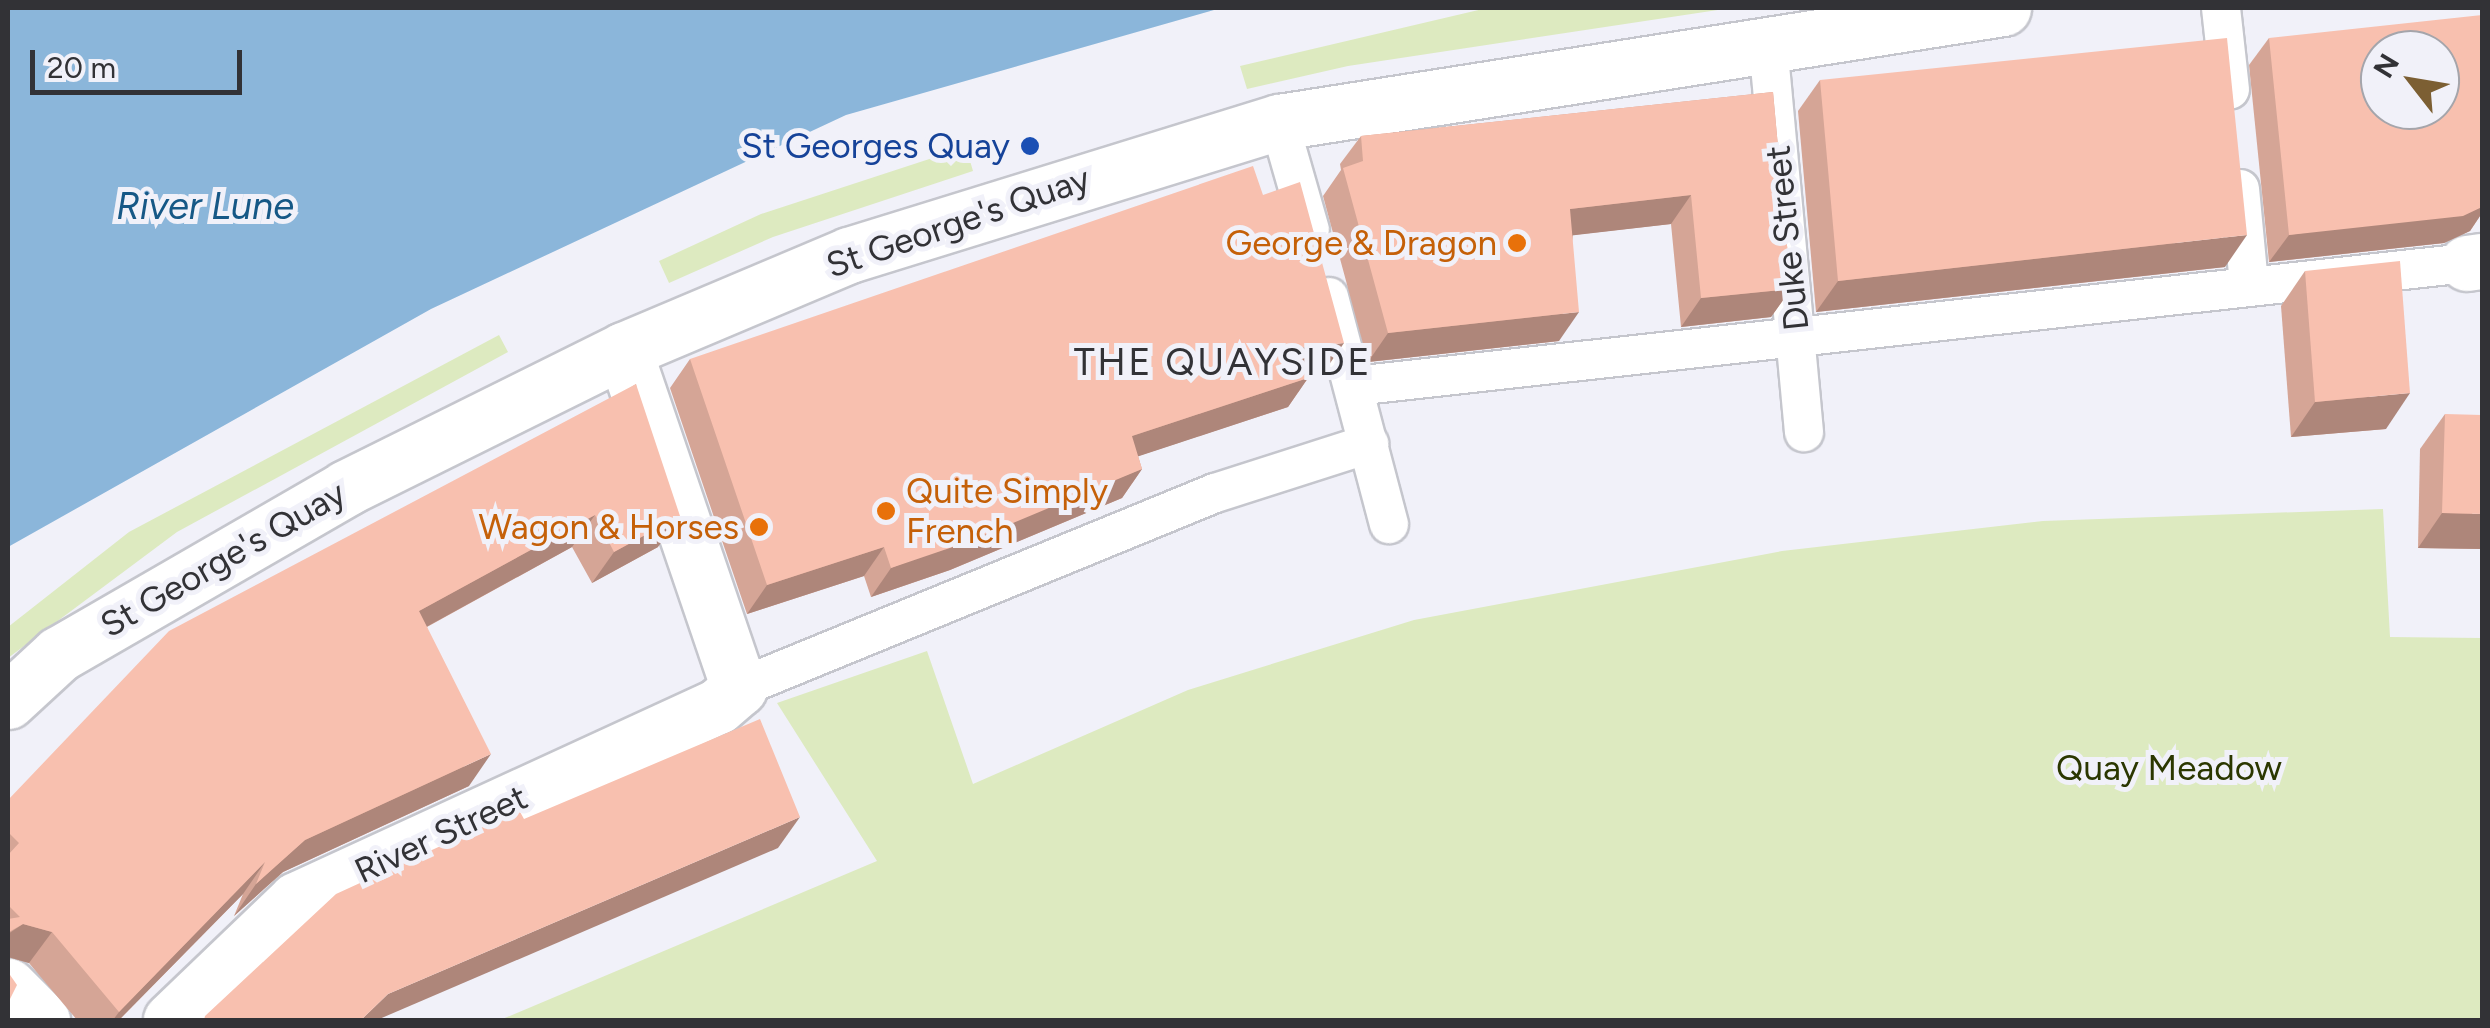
<!DOCTYPE html>
<html>
<head>
<meta charset="utf-8">
<style>
  body { margin:0 }
  #map { position:relative; width:2490px; height:1028px; overflow:hidden; background:#f1f1f9; font-family:Figtree,sans-serif }
  div>[style] { position:absolute }
  [style*='--x'] { left:calc(var(--x)*1px); top:calc(var(--y)*1px); width:calc(var(--w)*1px); rotate:calc(var(--a)*1deg) }
  .green>* { inset:0; background:#ddeac0 }
  .water>* { inset:0; background:#8bb6da }
  .roads { filter:drop-shadow(2px 0 #c5c6cd) drop-shadow(-2px 0 #c5c6cd) drop-shadow(0 2px #c5c6cd) drop-shadow(0 -2px #c5c6cd) }
  .service>* { height:38px; margin:-19px; padding:0 19px; transform-origin:19px; border-radius:19px; background:#fff }
  .minor>* { height:55px; margin:-27.5px; padding:0 27.5px; transform-origin:27.5px; border-radius:27.5px; background:#fff }
  .tertiary>* { height:55px; margin:-27.5px; padding:0 27.5px; transform-origin:27.5px; border-radius:27.5px; background:#fff }
  .wall>* { inset:0; background:#d5a596 }
  .shaded-wall>* { inset:0; background:#ae867a }
  .building>* { inset:0; background:#f8c0af }
  .dots>* { width:28px; height:28px; translate:-50% -50%; box-sizing:border-box; border:5px solid #f1f1f9; border-radius:50% }
  span { translate:-50% -50%; white-space:nowrap; text-align:center; line-height:1.15; -webkit-text-stroke:10px #f1f1f9; paint-order:stroke }
  .transit-label { font-size:35px; color:#164399 }
  .right { translate:-100% -50%; text-align:right }
  .street-label { font-size:35px; color:#323236 }
  .food-label { font-size:35px; color:#c56008 }
  .left { translate:0 -50%; text-align:left }
  .park-label { font-size:35px; color:#2b3700 }
  .water-label { font-size:38px; color:#165886; font-style:italic }
  .neighbourhood-label { font-size:38px; color:#323236; letter-spacing:2.5px }
  .frame { position:absolute; inset:0; border:10px solid #323236; pointer-events:none }
  .north { position:absolute; left:2360px; top:30px; width:100px; height:100px; box-sizing:border-box; background:#f1f1f9; border:2px solid #a5a5ab; border-radius:50%; rotate:301deg; font-size:28px; font-weight:700; line-height:40px; text-align:center; color:#323236 }
  .north::after { content:''; display:block; margin:auto; width:35px; height:45px; background:#7c5f33; clip-path:polygon(50% 0,100% 100%,50% 72%,0 100%) }
  .scale { position:absolute; left:30px; top:50px; width:212px; height:45px; box-sizing:border-box; border:5px solid #323236; border-top:0; padding-left:12px; font-size:30px; line-height:35px; white-space:nowrap; color:#323236; -webkit-text-stroke:8px #f1f1f9; paint-order:stroke }
</style>
</head>
<body>
<div id="map">
  <div class="green">
    <div style="clip-path:polygon(1487px 8px,1731px 8px,1348px 66px,1247px 89px,1240px 66px)"></div>
    <div style="clip-path:polygon(966px 147px,973px 171px,773px 237px,669px 283px,659px 261px,761px 214px)"></div>
    <div style="clip-path:polygon(499px 335px,508px 352px,177px 532px,8px 658px,8px 627px,129px 532px)"></div>
    <div style="clip-path:polygon(2383px 509px,2390px 637px,2482px 638px,2482px 1020px,500px 1020px,877px 861px,777px 703px,927px 651px,973px 784px,1188px 690px,1414px 620px,1782px 551px,2043px 521px)"></div>
  </div>
  <div class="water">
    <div style="clip-path:polygon(8px 8px,1221px 8px,846px 115px,431px 309px,8px 547px)"></div>
  </div>
  <div class="roads">
    <div class="service">
      <div style="--x:2221;--y:8;--w:82;--a:83.7"></div>
      <div style="--x:1768;--y:44;--w:390;--a:84.7"></div>
      <div style="--x:1279;--y:122;--w:112;--a:74"></div>
      <div style="--x:2240;--y:189;--w:95;--a:84.6"></div>
      <div style="--x:1329;--y:297;--w:235;--a:75.2"></div>
      <div style="--x:1354;--y:386;--w:1120;--a:-6.31"></div>
      <div style="--x:739;--y:688;--w:514;--a:-22.28"></div>
      <div style="--x:1215;--y:493;--w:162;--a:-17.7"></div>
    </div>
    <div class="minor">
      <div style="--x:2467;--y:263;--w:15;--a:-8"></div>
      <div style="--x:8;--y:986;--w:48;--a:45"></div>
      <div style="--x:171;--y:1020;--w:173;--a:-43.8"></div>
      <div style="--x:296;--y:900;--w:464;--a:-24.7"></div>
      <div style="--x:718;--y:706;--w:28;--a:-41"></div>
      <div style="--x:739;--y:688;--w:357;--a:-108.8"></div>
    </div>
    <div class="tertiary">
      <div style="--x:8;--y:701;--w:69;--a:-42.7"></div>
      <div style="--x:59;--y:654;--w:332;--a:-30"></div>
      <div style="--x:346;--y:488;--w:310;--a:-26.4"></div>
      <div style="--x:624;--y:350;--w:244;--a:-22.9"></div>
      <div style="--x:849;--y:255;--w:450;--a:-17.2"></div>
      <div style="--x:1279;--y:122;--w:733;--a:-8.95"></div>
    </div>
  </div>
  <div class="wall">
    <div style="clip-path:polygon(2269px 38px,2482px 117px,2482px 213px,2470px 231px,2444px 243px,2269px 262px,2249px 65px)"></div>
    <div style="clip-path:polygon(1820px 80px,2225px 267px,1816px 312px,1798px 111px)"></div>
    <div style="clip-path:polygon(1773px 92px,1791px 289px,1771px 317px,1681px 327px,1671px 224px,1573px 235px,1559px 341px,1368px 362px,1323px 196px,1341px 170px,1340px 164px,1361px 136px)"></div>
    <div style="clip-path:polygon(2305px 271px,2386px 429px,2291px 437px,2281px 306px)"></div>
    <div style="clip-path:polygon(690px 359px,1324px 372px,1306px 374px,1308px 378px,1288px 407px,1138px 456px,1142px 469px,1122px 498px,950px 570px,871px 597px,864px 576px,747px 614px,670px 388px)"></div>
    <div style="clip-path:polygon(636px 384px,658px 547px,592px 583px,572px 547px,427px 627px,469px 786px,283px 872px,234px 916px,243px 894px,119px 1020px,77px 1020px,29px 963px,8px 957px,8px 800px)"></div>
    <div style="clip-path:polygon(2445px 414px,2482px 549px,2418px 548px,2420px 449px)"></div>
  </div>
  <div class="shaded-wall">
    <div style="clip-path:polygon(1691px 195px,1671px 224px,1550px 238px,1570px 209px)"></div>
    <div style="clip-path:polygon(2482px 207px,2482px 213px,2470px 231px,2444px 243px,2269px 262px,2289px 235px)"></div>
    <div style="clip-path:polygon(2247px 235px,2225px 267px,1816px 312px,1838px 281px)"></div>
    <div style="clip-path:polygon(1791px 289px,1771px 317px,1681px 327px,1701px 298px)"></div>
    <div style="clip-path:polygon(1579px 312px,1559px 341px,1368px 362px,1388px 333px)"></div>
    <div style="clip-path:polygon(1344px 343px,1324px 372px,1277px 377px,1297px 348px)"></div>
    <div style="clip-path:polygon(1308px 378px,1288px 407px,1112px 465px,1132px 436px)"></div>
    <div style="clip-path:polygon(2410px 393px,2386px 429px,2291px 437px,2315px 402px)"></div>
    <div style="clip-path:polygon(1142px 469px,1122px 498px,950px 570px,871px 597px,891px 568px)"></div>
    <div style="clip-path:polygon(2442px 513px,2482px 514px,2482px 549px,2418px 548px)"></div>
    <div style="clip-path:polygon(595px 515px,572px 547px,397px 643px,419px 611px)"></div>
    <div style="clip-path:polygon(680px 516px,658px 547px,592px 583px,614px 552px)"></div>
    <div style="clip-path:polygon(884px 547px,864px 576px,747px 614px,767px 585px)"></div>
    <div style="clip-path:polygon(491px 754px,469px 786px,283px 872px,234px 916px,256px 884px,305px 840px)"></div>
    <div style="clip-path:polygon(800px 817px,778px 848px,377px 1020px,361px 1020px,388px 994px)"></div>
    <div style="clip-path:polygon(265px 862px,243px 894px,119px 1020px,113px 1020px,119px 1012px)"></div>
    <div style="clip-path:polygon(23px 924px,52px 932px,29px 963px,8px 957px,8px 934px)"></div>
  </div>
  <div class="building">
    <div style="clip-path:polygon(evenodd,2482px 15px,2482px 92px,2480px 93px,2482px 129px,2482px 207px,2463px 216px,2289px 235px,2269px 38px,2482px 15px,2380px 50px,2440px 50px,2440px 110px,2380px 110px,2380px 50px)"></div>
    <div style="clip-path:polygon(2227px 38px,2247px 235px,1838px 281px,1820px 80px)"></div>
    <div style="clip-path:polygon(1773px 92px,1791px 289px,1701px 298px,1691px 195px,1570px 209px,1579px 312px,1388px 333px,1343px 168px,1363px 161px,1361px 136px)"></div>
    <div style="clip-path:polygon(1253px 166px,1263px 195px,1300px 182px,1344px 343px,1297px 348px,1308px 378px,1132px 436px,1142px 469px,970px 541px,891px 568px,884px 547px,767px 585px,690px 359px)"></div>
    <div style="clip-path:polygon(2400px 261px,2410px 393px,2315px 402px,2305px 271px)"></div>
    <div style="clip-path:polygon(636px 384px,680px 516px,614px 552px,595px 515px,419px 611px,491px 754px,305px 840px,256px 884px,265px 862px,119px 1012px,52px 932px,23px 924px,9px 932px,8px 936px,8px 919px,20px 917px,8px 905px,8px 855px,19px 843px,8px 832px,8px 800px,169px 631px)"></div>
    <div style="clip-path:polygon(2445px 414px,2482px 415px,2482px 514px,2442px 513px)"></div>
    <div style="clip-path:polygon(760px 719px,800px 817px,388px 994px,361px 1020px,204px 1020px,205px 1016px,336px 894px,519px 810px,524px 819px)"></div>
    <div style="clip-path:polygon(8px 972px,17px 985px,8px 1003px)"></div>
  </div>
  <div class="dots">
    <div style="left:1030px;top:146px;background:#1a4fb4"></div>
    <div style="left:1517px;top:243px;background:#e8710a"></div>
    <div style="left:886px;top:511px;background:#e8710a"></div>
    <div style="left:759px;top:527px;background:#e8710a"></div>
  </div>
  <div class="transit-label">
    <span class="right" style="left:1010px;top:146px">St Georges Quay</span>
  </div>
  <div class="street-label">
    <span style="left:958px;top:222px;rotate:-19deg">St George's Quay</span>
    <span style="left:1787px;top:238px;rotate:-96deg">Duke Street</span>
    <span style="left:223px;top:559px;rotate:-30deg">St George's Quay</span>
    <span style="left:441px;top:834px;rotate:-25deg">River Street</span>
  </div>
  <div class="food-label">
    <span class="right" style="left:1497px;top:243px">George &amp; Dragon</span>
    <span class="left" style="left:906px;top:511px">Quite Simply<br>French</span>
    <span class="right" style="left:739px;top:527px">Wagon &amp; Horses</span>
  </div>
  <div class="park-label">
    <span style="left:2169px;top:768px">Quay Meadow</span>
  </div>
  <div class="water-label">
    <span style="left:205px;top:207px">River Lune</span>
  </div>
  <div class="neighbourhood-label">
    <span style="left:1223px;top:363px">THE QUAYSIDE</span>
  </div>
  <div class="frame"></div>
  <div class="north">N</div>
  <div class="scale">20 m</div>
</div>
</body>
</html>
